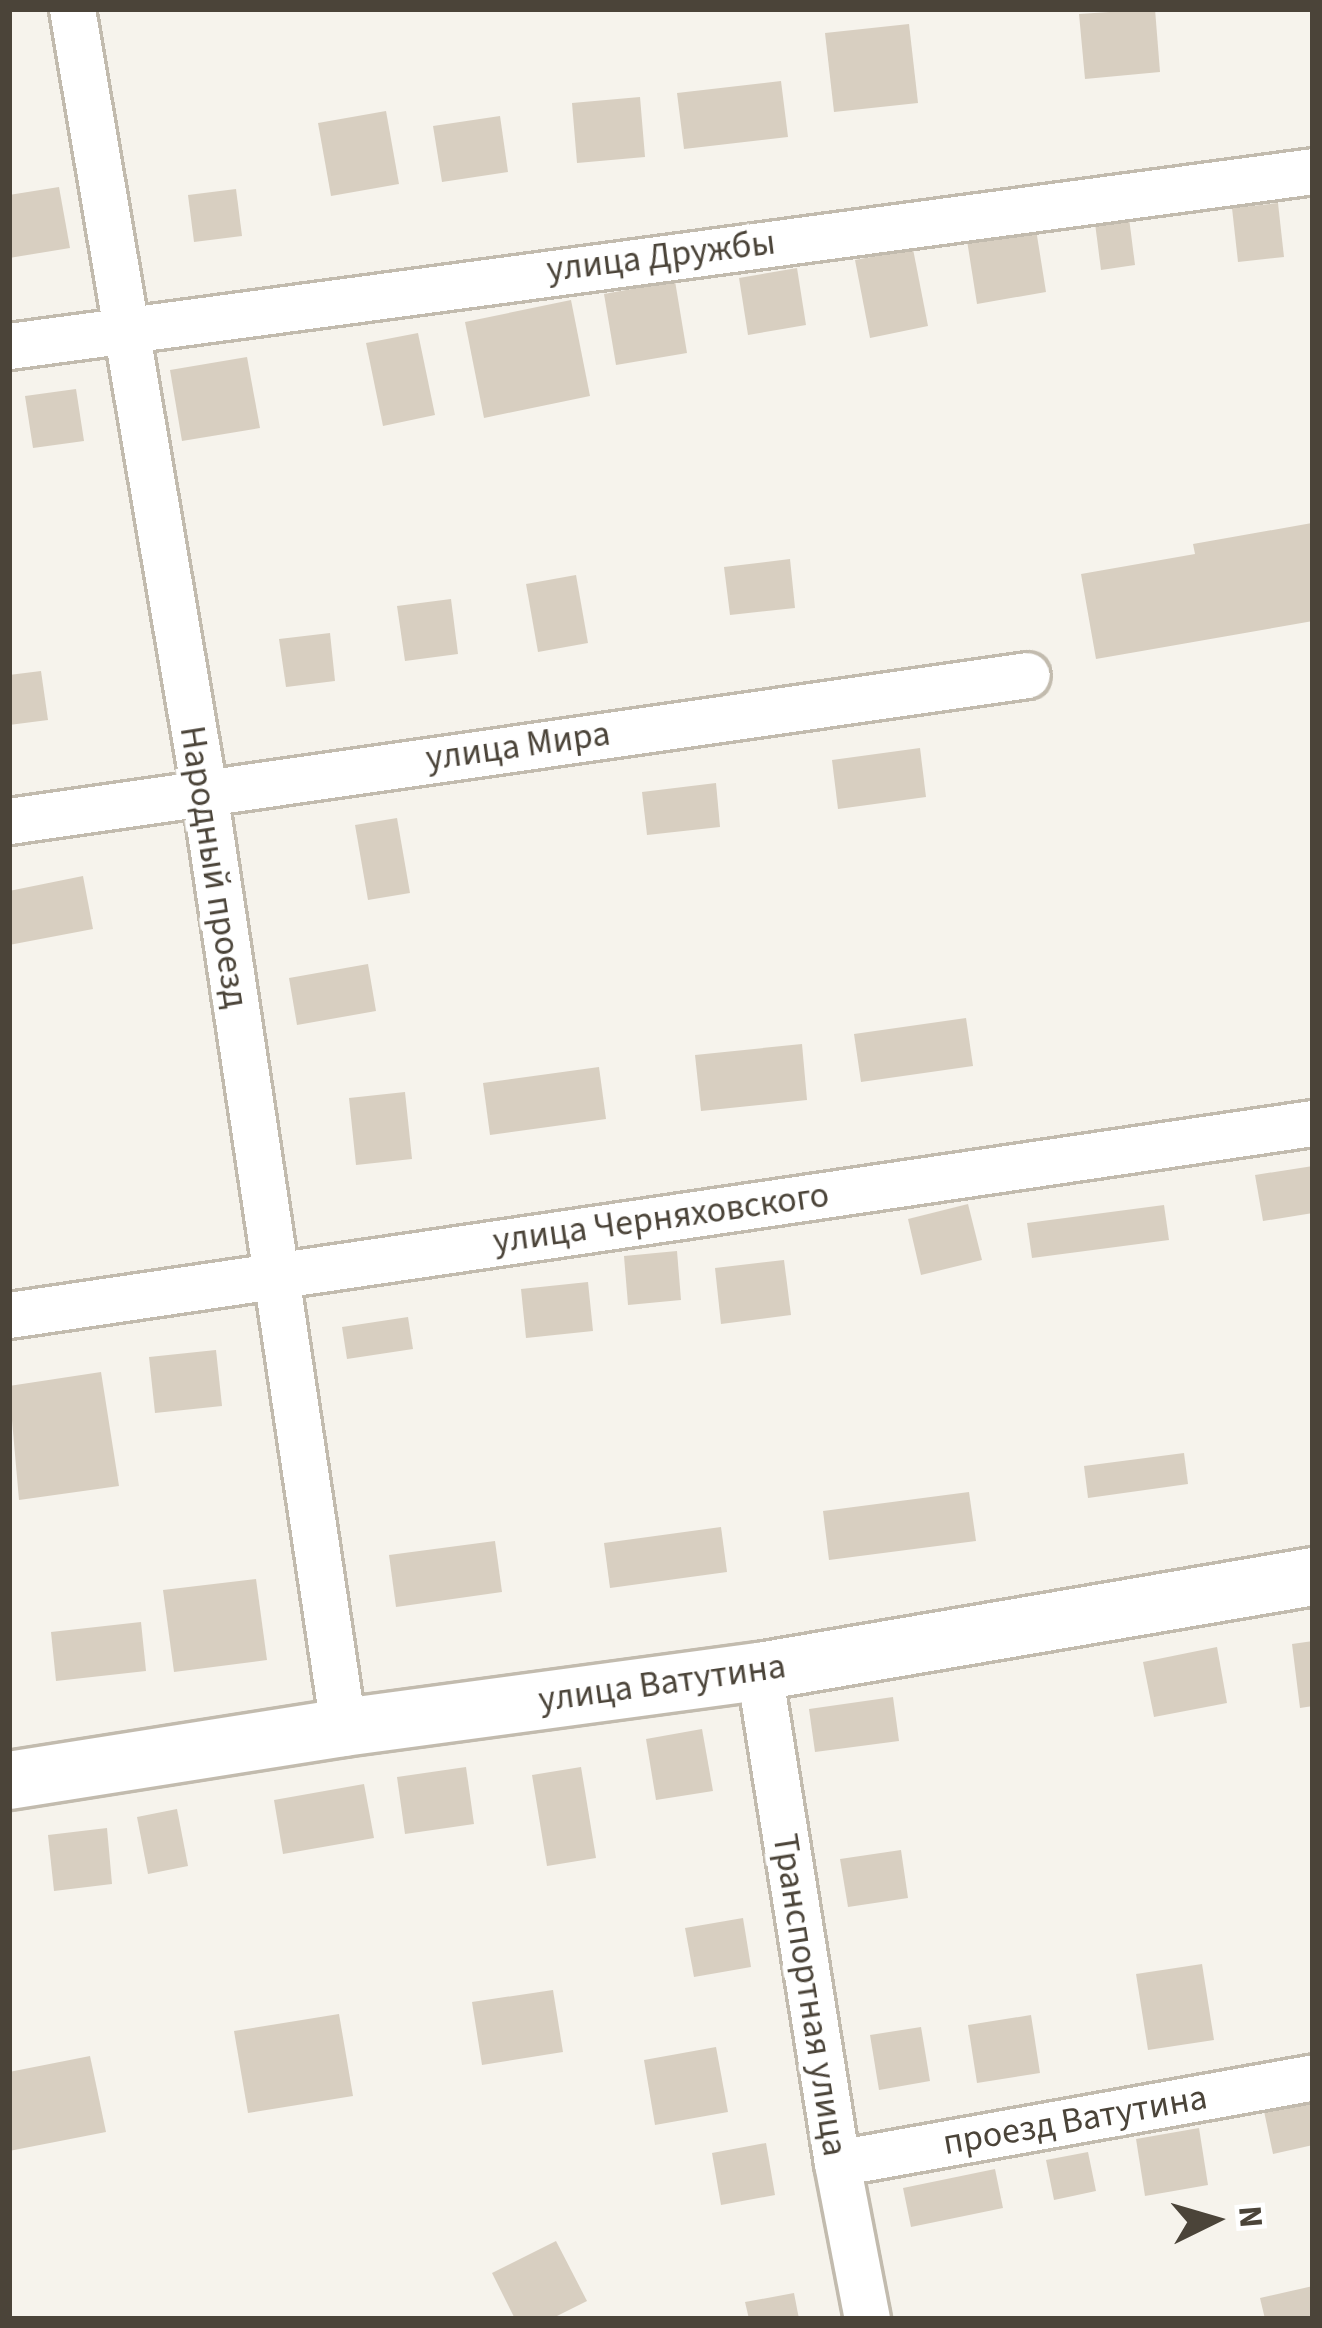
<!DOCTYPE html>
<html>
<head>
<meta charset="utf-8">
<style>
  body { margin:0 }
  #map { position:relative; width:1322px; height:2328px; overflow:hidden; background:#f6f3ec; font-family:"Source Sans 3",sans-serif }
  div>[style] { position:absolute }
  [style*='--x'] { left:calc(var(--x)*1px); top:calc(var(--y)*1px); width:calc(var(--w)*1px); rotate:calc(var(--a)*1deg) }
  .building>* { inset:0; background:#d8cfc1 }
  .roads { filter:drop-shadow(3px 0 #c2bbae) drop-shadow(-3px 0 #c2bbae) drop-shadow(0 3px #c2bbae) drop-shadow(0 -3px #c2bbae) }
  .minor>* { height:45px; margin:-22.5px; padding:0 22.5px; transform-origin:22.5px; border-radius:22.5px; background:#fff }
  .tertiary>* { height:57px; margin:-28.5px; padding:0 28.5px; transform-origin:28.5px; border-radius:28.5px; background:#fff }
  span { translate:-50% -50%; white-space:nowrap; text-align:center; line-height:1.15; -webkit-text-stroke:9px #fff; paint-order:stroke }
  .street-label { font-size:36px; color:#4b4439 }
  .frame { position:absolute; inset:0; border:12px solid #4b4439; pointer-events:none }
  .north { position:absolute; left:1154px; top:2160px; width:120px; height:120px; -webkit-text-stroke:9px #fff; paint-order:stroke; rotate:85deg; font-size:33px; font-weight:700; line-height:48px; text-align:center; color:#4b4439 }
  .north::after { content:''; display:block; margin:auto; width:42px; height:54px; background:#4b4439; clip-path:polygon(50% 0,100% 100%,50% 72%,0 100%) }
</style>
</head>
<body>
<div id="map">
  <div class="building">
    <div style="clip-path:polygon(1155px 9px,1160px 72px,1085px 79px,1079px 14px)"></div>
    <div style="clip-path:polygon(909px 24px,918px 103px,834px 112px,825px 33px)"></div>
    <div style="clip-path:polygon(781px 81px,788px 137px,684px 149px,677px 93px)"></div>
    <div style="clip-path:polygon(640px 97px,645px 157px,577px 163px,572px 103px)"></div>
    <div style="clip-path:polygon(386px 111px,399px 184px,331px 196px,318px 123px)"></div>
    <div style="clip-path:polygon(500px 116px,508px 172px,442px 182px,433px 126px)"></div>
    <div style="clip-path:polygon(59px 187px,70px 248px,9px 258px,9px 195px)"></div>
    <div style="clip-path:polygon(236px 189px,242px 236px,194px 242px,188px 195px)"></div>
    <div style="clip-path:polygon(1278px 203px,1284px 257px,1238px 262px,1232px 208px)"></div>
    <div style="clip-path:polygon(1129px 218px,1135px 265px,1101px 270px,1095px 223px)"></div>
    <div style="clip-path:polygon(1035px 223px,1046px 292px,977px 304px,966px 234px)"></div>
    <div style="clip-path:polygon(913px 249px,928px 326px,870px 338px,855px 260px)"></div>
    <div style="clip-path:polygon(797px 268px,806px 325px,748px 335px,739px 278px)"></div>
    <div style="clip-path:polygon(675px 281px,687px 353px,616px 365px,604px 294px)"></div>
    <div style="clip-path:polygon(571px 300px,590px 396px,484px 418px,465px 322px)"></div>
    <div style="clip-path:polygon(418px 333px,435px 415px,383px 426px,366px 343px)"></div>
    <div style="clip-path:polygon(247px 357px,260px 428px,182px 441px,170px 370px)"></div>
    <div style="clip-path:polygon(76px 389px,84px 441px,33px 448px,25px 396px)"></div>
    <div style="clip-path:polygon(1312px 523px,1313px 621px,1096px 659px,1081px 574px,1195px 554px,1193px 544px)"></div>
    <div style="clip-path:polygon(790px 559px,795px 608px,730px 615px,724px 567px)"></div>
    <div style="clip-path:polygon(576px 575px,588px 643px,538px 652px,526px 584px)"></div>
    <div style="clip-path:polygon(451px 599px,458px 654px,405px 661px,397px 606px)"></div>
    <div style="clip-path:polygon(330px 633px,335px 681px,286px 687px,279px 639px)"></div>
    <div style="clip-path:polygon(41px 671px,48px 720px,9px 725px,9px 675px)"></div>
    <div style="clip-path:polygon(920px 748px,926px 797px,838px 809px,832px 760px)"></div>
    <div style="clip-path:polygon(716px 783px,720px 827px,647px 835px,642px 792px)"></div>
    <div style="clip-path:polygon(397px 818px,410px 893px,368px 900px,355px 825px)"></div>
    <div style="clip-path:polygon(83px 876px,93px 929px,9px 945px,9px 891px)"></div>
    <div style="clip-path:polygon(368px 964px,376px 1011px,297px 1025px,289px 978px)"></div>
    <div style="clip-path:polygon(966px 1018px,973px 1066px,861px 1082px,854px 1034px)"></div>
    <div style="clip-path:polygon(802px 1044px,807px 1100px,701px 1111px,695px 1055px)"></div>
    <div style="clip-path:polygon(599px 1067px,606px 1119px,490px 1135px,483px 1083px)"></div>
    <div style="clip-path:polygon(405px 1092px,412px 1159px,356px 1165px,349px 1098px)"></div>
    <div style="clip-path:polygon(1313px 1166px,1313px 1213px,1263px 1221px,1255px 1175px)"></div>
    <div style="clip-path:polygon(968px 1204px,982px 1260px,921px 1275px,908px 1219px)"></div>
    <div style="clip-path:polygon(1164px 1205px,1169px 1240px,1032px 1258px,1027px 1223px)"></div>
    <div style="clip-path:polygon(677px 1251px,681px 1300px,628px 1305px,624px 1256px)"></div>
    <div style="clip-path:polygon(784px 1260px,791px 1315px,721px 1324px,715px 1268px)"></div>
    <div style="clip-path:polygon(588px 1282px,593px 1331px,526px 1338px,521px 1289px)"></div>
    <div style="clip-path:polygon(408px 1317px,413px 1349px,347px 1359px,342px 1327px)"></div>
    <div style="clip-path:polygon(216px 1350px,222px 1406px,155px 1413px,149px 1357px)"></div>
    <div style="clip-path:polygon(101px 1372px,119px 1486px,19px 1500px,9px 1386px)"></div>
    <div style="clip-path:polygon(1184px 1453px,1188px 1484px,1088px 1498px,1084px 1466px)"></div>
    <div style="clip-path:polygon(969px 1492px,976px 1541px,829px 1560px,823px 1511px)"></div>
    <div style="clip-path:polygon(721px 1527px,727px 1572px,610px 1588px,604px 1543px)"></div>
    <div style="clip-path:polygon(495px 1541px,502px 1592px,396px 1607px,389px 1555px)"></div>
    <div style="clip-path:polygon(256px 1579px,267px 1660px,174px 1672px,163px 1590px)"></div>
    <div style="clip-path:polygon(141px 1622px,146px 1671px,56px 1681px,51px 1632px)"></div>
    <div style="clip-path:polygon(1313px 1641px,1313px 1706px,1300px 1708px,1292px 1644px)"></div>
    <div style="clip-path:polygon(1217px 1647px,1227px 1703px,1154px 1717px,1143px 1662px)"></div>
    <div style="clip-path:polygon(893px 1697px,899px 1741px,815px 1752px,809px 1709px)"></div>
    <div style="clip-path:polygon(702px 1729px,713px 1791px,656px 1800px,646px 1739px)"></div>
    <div style="clip-path:polygon(466px 1767px,474px 1824px,405px 1834px,397px 1777px)"></div>
    <div style="clip-path:polygon(581px 1767px,596px 1858px,547px 1866px,532px 1775px)"></div>
    <div style="clip-path:polygon(364px 1784px,374px 1838px,283px 1854px,274px 1800px)"></div>
    <div style="clip-path:polygon(177px 1809px,188px 1866px,148px 1874px,137px 1817px)"></div>
    <div style="clip-path:polygon(107px 1828px,112px 1884px,54px 1891px,48px 1835px)"></div>
    <div style="clip-path:polygon(901px 1850px,908px 1898px,848px 1907px,840px 1859px)"></div>
    <div style="clip-path:polygon(743px 1918px,751px 1967px,694px 1977px,685px 1928px)"></div>
    <div style="clip-path:polygon(1202px 1964px,1214px 2040px,1148px 2050px,1136px 1974px)"></div>
    <div style="clip-path:polygon(553px 1990px,563px 2052px,482px 2065px,472px 2002px)"></div>
    <div style="clip-path:polygon(339px 2014px,353px 2096px,248px 2113px,234px 2031px)"></div>
    <div style="clip-path:polygon(1031px 2015px,1040px 2073px,977px 2083px,968px 2025px)"></div>
    <div style="clip-path:polygon(921px 2027px,930px 2081px,879px 2090px,870px 2035px)"></div>
    <div style="clip-path:polygon(716px 2047px,728px 2112px,655px 2125px,644px 2060px)"></div>
    <div style="clip-path:polygon(90px 2056px,106px 2132px,9px 2151px,9px 2072px)"></div>
    <div style="clip-path:polygon(1313px 2100px,1313px 2145px,1273px 2154px,1264px 2111px)"></div>
    <div style="clip-path:polygon(1199px 2128px,1208px 2185px,1145px 2196px,1136px 2139px)"></div>
    <div style="clip-path:polygon(766px 2143px,775px 2195px,721px 2205px,712px 2153px)"></div>
    <div style="clip-path:polygon(1088px 2152px,1096px 2191px,1054px 2200px,1046px 2160px)"></div>
    <div style="clip-path:polygon(995px 2169px,1003px 2208px,911px 2227px,903px 2188px)"></div>
    <div style="clip-path:polygon(556px 2241px,587px 2301px,551px 2319px,515px 2319px,492px 2273px)"></div>
    <div style="clip-path:polygon(1313px 2286px,1313px 2319px,1265px 2319px,1260px 2298px)"></div>
    <div style="clip-path:polygon(794px 2293px,799px 2319px,749px 2319px,745px 2302px)"></div>
  </div>
  <div class="roads">
    <div class="minor">
      <div style="--x:72;--y:9;--w:793;--a:80.42"></div>
      <div style="--x:204;--y:791;--w:946;--a:81.55"></div>
      <div style="--x:9;--y:346;--w:1316;--a:-7.64"></div>
      <div style="--x:9;--y:821;--w:1028;--a:-8.16"></div>
      <div style="--x:9;--y:1315;--w:1318;--a:-8.38"></div>
      <div style="--x:759;--y:1671;--w:498;--a:81"></div>
      <div style="--x:837;--y:2163;--w:159;--a:79.1"></div>
      <div style="--x:837;--y:2163;--w:484;--a:-10.2"></div>
    </div>
    <div class="tertiary">
      <div style="--x:9;--y:1780;--w:338;--a:-9"></div>
      <div style="--x:343;--y:1727;--w:420;--a:-7.7"></div>
      <div style="--x:759;--y:1671;--w:562;--a:-9.73"></div>
    </div>
  </div>
  <div class="street-label">
    <span style="left:661px;top:256px;rotate:-7deg">улица Дружбы</span>
    <span style="left:518px;top:746px;rotate:-8deg">улица Мира</span>
    <span style="left:214px;top:867px;rotate:81deg">Народный проезд</span>
    <span style="left:661px;top:1218px;rotate:-8deg">улица Черняховского</span>
    <span style="left:662px;top:1683px;rotate:-8deg">улица Ватутина</span>
    <span style="left:810px;top:1995px;rotate:81deg">Транспортная улица</span>
    <span style="left:1075px;top:2120px;rotate:-10deg">проезд Ватутина</span>
  </div>
  <div class="frame"></div>
  <div class="north">N</div>
</div>
</body>
</html>
